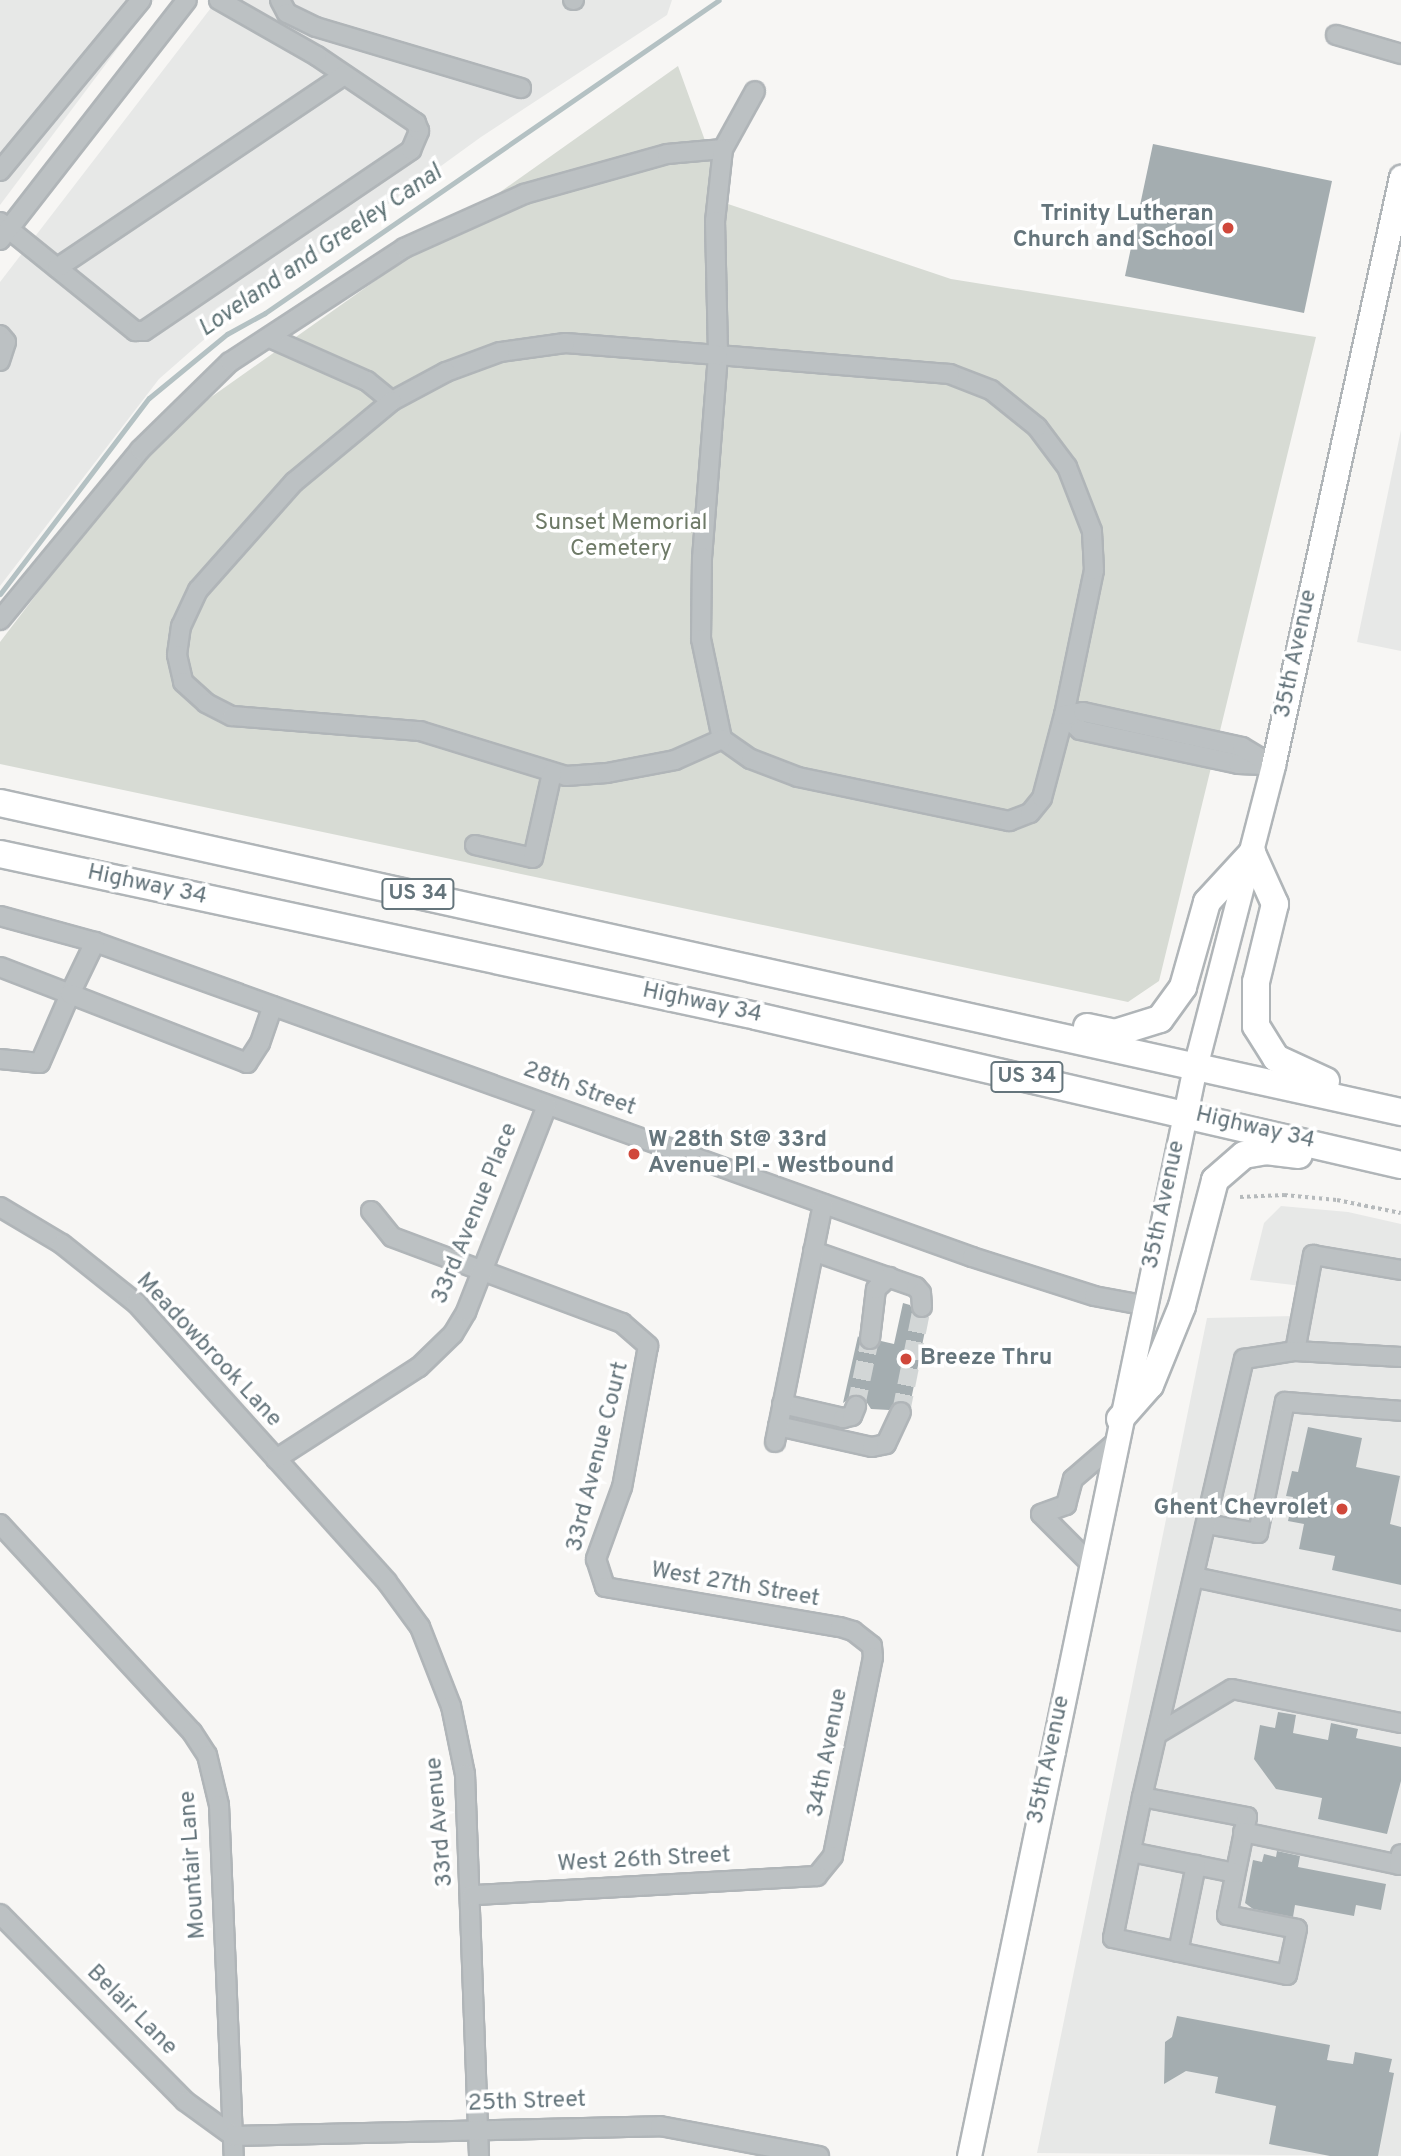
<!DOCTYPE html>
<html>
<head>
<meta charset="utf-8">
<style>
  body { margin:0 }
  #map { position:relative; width:1401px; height:2156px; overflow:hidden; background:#f7f6f4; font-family:Overpass,sans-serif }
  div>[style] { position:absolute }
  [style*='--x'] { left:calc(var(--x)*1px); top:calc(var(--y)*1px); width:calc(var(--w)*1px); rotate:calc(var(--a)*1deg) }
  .built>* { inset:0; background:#e7e8e7 }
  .green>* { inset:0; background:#d7dbd4 }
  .stream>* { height:5px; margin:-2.5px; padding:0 2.5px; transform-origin:2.5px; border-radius:2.5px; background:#b4c1c3 }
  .building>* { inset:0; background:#a4adb0 }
  .minor-tunnel>* { height:18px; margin-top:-9px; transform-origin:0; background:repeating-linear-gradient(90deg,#d2d6d6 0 18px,transparent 0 27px) }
  .path>* { height:3.5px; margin-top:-1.75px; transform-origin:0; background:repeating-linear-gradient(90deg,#b6babc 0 3.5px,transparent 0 7px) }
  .roads { filter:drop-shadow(2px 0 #b0b5b8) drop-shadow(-2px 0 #b0b5b8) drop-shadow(0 2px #b0b5b8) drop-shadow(0 -2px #b0b5b8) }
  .minor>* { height:18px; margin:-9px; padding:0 9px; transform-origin:9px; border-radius:9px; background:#bcc1c3 }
  .major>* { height:23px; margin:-11.5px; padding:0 11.5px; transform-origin:11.5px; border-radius:11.5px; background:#fff }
  .highway>* { height:26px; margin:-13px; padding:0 13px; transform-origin:13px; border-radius:13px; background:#fff }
  .dots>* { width:19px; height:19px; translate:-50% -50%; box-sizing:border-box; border:4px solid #fff; border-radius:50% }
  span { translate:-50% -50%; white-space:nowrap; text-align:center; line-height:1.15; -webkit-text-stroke:7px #fff; paint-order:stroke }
  .shield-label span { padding:2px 5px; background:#fff; border:2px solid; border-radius:5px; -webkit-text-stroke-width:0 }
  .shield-label { font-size:21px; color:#65757c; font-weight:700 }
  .poi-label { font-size:23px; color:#65757c; font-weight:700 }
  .right { translate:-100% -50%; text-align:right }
  .left { translate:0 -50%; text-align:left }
  .park-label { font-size:23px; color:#6e7a67 }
  .street-label { font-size:23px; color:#65757c }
  .water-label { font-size:24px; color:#607477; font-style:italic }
</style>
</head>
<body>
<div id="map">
  <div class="built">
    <div style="clip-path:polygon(0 0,154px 0,0 205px)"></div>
    <div style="clip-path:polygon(217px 0,672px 0,667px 15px,481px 137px,216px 329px,159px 379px,0 586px,0 282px)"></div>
    <div style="clip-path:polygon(1401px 430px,1401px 651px,1357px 642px)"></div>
    <div style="clip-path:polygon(1281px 1206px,1348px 1212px,1401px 1224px,1401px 2156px,1037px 2153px,1207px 1318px,1295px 1316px,1302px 1286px,1250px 1280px,1264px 1223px)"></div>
  </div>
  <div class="green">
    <div style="clip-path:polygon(678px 66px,728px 204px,951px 279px,1316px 337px,1159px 981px,1128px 1002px,0 764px,0 642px,159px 434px)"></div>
  </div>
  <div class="stream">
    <div style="--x:0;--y:594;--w:246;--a:-52.8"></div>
    <div style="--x:149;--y:398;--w:101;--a:-39.4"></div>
    <div style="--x:227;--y:334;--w:43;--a:-28.9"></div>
    <div style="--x:265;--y:313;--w:551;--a:-34.58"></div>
  </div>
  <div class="building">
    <div style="clip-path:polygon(1153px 144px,1332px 181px,1304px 313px,1125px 276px)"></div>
    <div style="clip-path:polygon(903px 1303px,910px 1305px,916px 1317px,928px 1316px,910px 1405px,899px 1401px,889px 1410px,871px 1409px,864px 1398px,855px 1395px,843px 1403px,858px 1336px,868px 1350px,881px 1341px,894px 1344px)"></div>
    <div style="clip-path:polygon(1308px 1427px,1362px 1438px,1356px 1467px,1400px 1476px,1390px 1524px,1401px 1527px,1401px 1585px,1332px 1570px,1335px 1556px,1299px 1549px,1304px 1524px,1288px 1521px,1293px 1497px,1286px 1496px,1292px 1471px,1298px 1472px)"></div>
    <div style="clip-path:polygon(1278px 1712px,1296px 1715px,1293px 1733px,1328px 1740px,1331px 1723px,1358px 1729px,1356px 1738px,1401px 1747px,1401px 1781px,1387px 1834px,1318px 1819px,1322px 1798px,1276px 1789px,1254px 1759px,1260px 1725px,1275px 1728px)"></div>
    <div style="clip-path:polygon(1277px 1851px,1300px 1856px,1298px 1867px,1386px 1884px,1381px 1910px,1356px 1905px,1354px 1916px,1295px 1905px,1293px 1917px,1253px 1909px,1245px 1903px,1253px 1860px,1262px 1862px,1264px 1854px,1276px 1857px)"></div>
    <div style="clip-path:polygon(1177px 2016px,1330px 2045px,1327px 2060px,1353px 2064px,1355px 2052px,1392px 2059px,1389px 2072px,1394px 2073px,1378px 2156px,1330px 2156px,1269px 2144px,1276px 2106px,1215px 2093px,1218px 2077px,1186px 2071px,1164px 2084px,1165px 2042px,1172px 2037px)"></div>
  </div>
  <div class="minor-tunnel">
    <div style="--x:856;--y:1406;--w:68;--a:-78.2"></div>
    <div style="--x:901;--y:1412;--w:107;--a:-78.7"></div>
  </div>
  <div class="path">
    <div style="--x:1240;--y:1197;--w:44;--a:-2.6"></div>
    <div style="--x:1284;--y:1195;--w:53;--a:5.4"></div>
    <div style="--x:1337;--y:1200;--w:65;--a:11.5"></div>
  </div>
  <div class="roads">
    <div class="minor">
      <div style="--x:280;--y:0;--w:15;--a:62"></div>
      <div style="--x:287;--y:13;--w:32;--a:26"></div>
      <div style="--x:316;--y:27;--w:214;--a:16.6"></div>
      <div style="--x:573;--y:0;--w:1;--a:0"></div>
      <div style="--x:1336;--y:35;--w:68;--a:16.3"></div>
      <div style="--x:723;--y:149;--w:66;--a:-61.1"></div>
      <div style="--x:0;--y:171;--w:222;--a:-50.5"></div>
      <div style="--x:0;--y:222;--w:174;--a:38.9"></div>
      <div style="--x:135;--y:331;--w:9;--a:0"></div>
      <div style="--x:144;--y:331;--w:323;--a:-34.1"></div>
      <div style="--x:411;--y:150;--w:21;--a:-67"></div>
      <div style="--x:419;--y:131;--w:9;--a:-111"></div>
      <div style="--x:416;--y:123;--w:120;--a:-145.9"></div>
      <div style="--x:317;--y:56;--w:113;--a:-150.3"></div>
      <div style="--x:0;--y:240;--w:304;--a:-52.1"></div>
      <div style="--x:57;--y:268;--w:346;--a:-33.9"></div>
      <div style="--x:0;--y:335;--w:9;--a:49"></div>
      <div style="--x:6;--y:342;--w:20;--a:108"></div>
      <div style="--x:270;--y:338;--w:106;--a:23.9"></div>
      <div style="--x:367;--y:381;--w:32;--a:39"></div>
      <div style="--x:0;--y:620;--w:220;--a:-50.5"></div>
      <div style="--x:140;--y:450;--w:126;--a:-44.4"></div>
      <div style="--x:230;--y:362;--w:208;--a:-33.2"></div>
      <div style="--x:404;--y:248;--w:132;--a:-24.2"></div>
      <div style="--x:524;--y:194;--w:148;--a:-15.6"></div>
      <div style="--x:667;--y:154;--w:56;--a:-5.1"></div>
      <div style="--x:723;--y:149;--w:72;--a:96.3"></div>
      <div style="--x:715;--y:221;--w:134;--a:88.7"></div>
      <div style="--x:718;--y:355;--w:203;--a:94.5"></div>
      <div style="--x:702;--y:557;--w:82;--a:90.7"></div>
      <div style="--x:701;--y:639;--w:102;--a:78.1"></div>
      <div style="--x:722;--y:739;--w:35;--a:35"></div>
      <div style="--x:751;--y:759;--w:50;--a:21"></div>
      <div style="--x:798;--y:777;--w:216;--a:11.8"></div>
      <div style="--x:1009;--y:821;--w:22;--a:-21"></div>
      <div style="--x:1030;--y:813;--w:19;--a:-51"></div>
      <div style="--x:1042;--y:798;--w:86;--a:-75.2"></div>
      <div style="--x:1064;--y:715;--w:148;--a:-78.3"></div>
      <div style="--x:1094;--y:570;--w:39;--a:-93"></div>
      <div style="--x:1092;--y:531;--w:69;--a:-111.3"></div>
      <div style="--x:1067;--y:467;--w:50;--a:-126.9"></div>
      <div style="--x:1037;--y:427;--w:59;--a:-141.2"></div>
      <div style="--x:991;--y:390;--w:44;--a:-158.7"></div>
      <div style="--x:950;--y:374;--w:233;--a:-175.3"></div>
      <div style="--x:718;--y:355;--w:153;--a:-175.5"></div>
      <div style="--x:565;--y:343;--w:66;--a:172.1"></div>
      <div style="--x:500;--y:352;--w:58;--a:159.7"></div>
      <div style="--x:446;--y:372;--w:61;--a:151.8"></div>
      <div style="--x:392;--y:401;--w:127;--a:140.4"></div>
      <div style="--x:294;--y:482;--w:144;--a:131.6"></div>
      <div style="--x:198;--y:590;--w:40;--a:115"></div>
      <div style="--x:181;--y:626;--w:29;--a:98"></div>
      <div style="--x:177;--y:655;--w:28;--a:77"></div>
      <div style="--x:183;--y:682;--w:31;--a:42"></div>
      <div style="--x:206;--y:703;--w:29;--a:27"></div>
      <div style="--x:232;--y:716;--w:189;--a:4.6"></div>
      <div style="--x:420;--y:731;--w:153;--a:17.1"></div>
      <div style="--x:566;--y:776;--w:41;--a:-4.2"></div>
      <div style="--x:607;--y:773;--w:69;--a:-10.8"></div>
      <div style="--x:675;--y:760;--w:51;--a:-24.1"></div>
      <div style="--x:1064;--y:715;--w:22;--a:43"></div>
      <div style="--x:1080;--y:730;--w:162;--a:12.1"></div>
      <div style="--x:1238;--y:764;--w:35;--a:2"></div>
      <div style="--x:1064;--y:715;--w:19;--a:-9"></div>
      <div style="--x:1083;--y:712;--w:163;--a:12.4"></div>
      <div style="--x:1242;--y:747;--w:31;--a:31"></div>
      <div style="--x:475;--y:845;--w:59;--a:12.6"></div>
      <div style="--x:533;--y:858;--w:87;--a:-77.4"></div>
      <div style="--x:0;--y:916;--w:98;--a:15.3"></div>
      <div style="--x:95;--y:942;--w:932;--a:19.76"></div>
      <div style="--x:972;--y:1257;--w:128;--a:17.7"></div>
      <div style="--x:1094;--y:1296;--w:50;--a:10.4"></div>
      <div style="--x:0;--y:967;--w:75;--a:21.1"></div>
      <div style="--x:70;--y:994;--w:58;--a:-64.3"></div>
      <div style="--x:0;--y:1059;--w:40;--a:5.7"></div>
      <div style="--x:40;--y:1063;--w:75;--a:-66.5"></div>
      <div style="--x:70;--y:994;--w:190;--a:21.3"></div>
      <div style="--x:247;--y:1063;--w:24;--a:-57"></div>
      <div style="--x:260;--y:1043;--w:39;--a:-71"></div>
      <div style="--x:0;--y:1207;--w:72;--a:30.8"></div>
      <div style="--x:62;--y:1244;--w:95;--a:38.6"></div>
      <div style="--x:136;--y:1303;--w:375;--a:48"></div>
      <div style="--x:387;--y:1582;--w:56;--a:53.7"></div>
      <div style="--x:420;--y:1627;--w:85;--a:68.6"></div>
      <div style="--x:451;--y:1706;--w:69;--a:78.4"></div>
      <div style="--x:465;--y:1774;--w:382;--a:87.9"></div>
      <div style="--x:371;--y:1211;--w:33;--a:51"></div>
      <div style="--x:392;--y:1237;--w:246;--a:20.5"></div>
      <div style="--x:622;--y:1323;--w:35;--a:41"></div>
      <div style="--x:648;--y:1346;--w:143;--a:100.4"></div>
      <div style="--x:622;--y:1487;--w:77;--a:109.9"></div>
      <div style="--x:596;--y:1559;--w:29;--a:72"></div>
      <div style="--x:605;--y:1587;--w:238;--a:9.7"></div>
      <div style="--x:840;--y:1627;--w:14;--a:17"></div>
      <div style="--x:853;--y:1631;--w:24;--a:38"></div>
      <div style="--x:872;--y:1646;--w:11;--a:85"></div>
      <div style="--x:873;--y:1657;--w:203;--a:101.4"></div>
      <div style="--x:833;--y:1856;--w:26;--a:129"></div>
      <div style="--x:817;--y:1876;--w:346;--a:176.8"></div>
      <div style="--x:813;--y:1251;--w:109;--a:19.3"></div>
      <div style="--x:916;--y:1287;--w:8;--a:50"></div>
      <div style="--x:921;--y:1293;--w:14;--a:86"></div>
      <div style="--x:870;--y:1339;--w:50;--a:-83.2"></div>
      <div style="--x:876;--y:1289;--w:18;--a:-43"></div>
      <div style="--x:1295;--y:1351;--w:98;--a:-79.4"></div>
      <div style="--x:1313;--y:1255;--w:89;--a:9.7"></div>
      <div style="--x:782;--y:1404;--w:63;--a:12.9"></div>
      <div style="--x:843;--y:1418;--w:9;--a:-13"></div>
      <div style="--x:852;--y:1416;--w:11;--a:-68"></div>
      <div style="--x:778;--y:1426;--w:96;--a:12.6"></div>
      <div style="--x:872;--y:1447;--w:14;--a:-12"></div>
      <div style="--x:886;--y:1444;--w:35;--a:-65"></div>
      <div style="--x:775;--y:1442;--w:243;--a:-78.6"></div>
      <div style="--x:276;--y:1459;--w:170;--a:-32.8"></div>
      <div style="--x:419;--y:1367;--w:47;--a:-44.1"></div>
      <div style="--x:453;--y:1334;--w:26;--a:-59"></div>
      <div style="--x:466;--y:1312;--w:222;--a:-68.6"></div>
      <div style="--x:0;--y:1524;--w:283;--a:47.3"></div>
      <div style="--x:192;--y:1732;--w:27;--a:57"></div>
      <div style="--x:207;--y:1755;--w:51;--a:76.5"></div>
      <div style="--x:219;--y:1805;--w:351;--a:87.6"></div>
      <div style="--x:1206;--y:1524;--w:53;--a:9.8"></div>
      <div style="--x:1258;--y:1533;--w:134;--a:-78.4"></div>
      <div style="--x:1285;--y:1402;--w:116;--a:4.4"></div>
      <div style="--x:1090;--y:1563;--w:69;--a:-135"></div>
      <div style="--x:1041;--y:1514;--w:27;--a:-20"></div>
      <div style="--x:1066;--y:1505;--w:27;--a:-75"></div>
      <div style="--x:1073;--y:1479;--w:55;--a:-40.6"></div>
      <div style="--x:1194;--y:1577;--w:212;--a:12"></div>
      <div style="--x:1157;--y:1734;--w:87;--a:-31"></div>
      <div style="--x:1232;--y:1689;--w:172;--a:11.4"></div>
      <div style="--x:1142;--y:1797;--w:107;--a:10.8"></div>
      <div style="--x:1247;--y:1817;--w:100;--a:101.5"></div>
      <div style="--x:1227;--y:1915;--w:71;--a:11.3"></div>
      <div style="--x:1297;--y:1929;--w:47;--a:102.3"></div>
      <div style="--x:1287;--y:1975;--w:178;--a:-168"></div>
      <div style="--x:1113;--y:1938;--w:144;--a:-78.4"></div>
      <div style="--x:1142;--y:1797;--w:450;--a:-76.9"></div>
      <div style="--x:1244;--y:1359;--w:52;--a:-8.9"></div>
      <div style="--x:1295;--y:1351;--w:106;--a:3.2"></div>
      <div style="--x:1243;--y:1832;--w:159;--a:11.9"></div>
      <div style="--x:1399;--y:1865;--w:11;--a:-80"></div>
      <div style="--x:1131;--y:1852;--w:106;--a:11.4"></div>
      <div style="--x:0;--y:1914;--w:263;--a:45.3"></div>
      <div style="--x:185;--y:2101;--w:59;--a:36.1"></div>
      <div style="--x:233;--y:2136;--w:427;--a:-1.3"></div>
      <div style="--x:660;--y:2126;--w:162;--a:10.7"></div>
      <div style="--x:1178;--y:1952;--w:89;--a:-78.3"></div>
    </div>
    <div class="major">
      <div style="--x:969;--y:2156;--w:1112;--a:-78.28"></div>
      <div style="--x:1195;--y:1067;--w:312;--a:-75.5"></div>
      <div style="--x:1273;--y:765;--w:602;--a:-77.72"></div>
    </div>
    <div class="highway">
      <div style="--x:0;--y:803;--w:1435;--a:12.44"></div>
      <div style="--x:0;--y:854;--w:773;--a:12.09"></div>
      <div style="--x:756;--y:1016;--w:662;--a:13.01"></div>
      <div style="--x:1087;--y:1027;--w:29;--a:12"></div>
      <div style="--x:1115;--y:1033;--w:47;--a:-17.3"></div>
      <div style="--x:1160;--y:1019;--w:39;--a:-54"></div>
      <div style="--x:1183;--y:987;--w:88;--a:-74.2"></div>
      <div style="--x:1207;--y:902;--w:67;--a:-47.4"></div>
      <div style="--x:1252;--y:853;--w:56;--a:65.7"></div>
      <div style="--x:1275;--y:904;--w:80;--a:103.7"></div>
      <div style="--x:1256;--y:982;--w:44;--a:90"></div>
      <div style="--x:1256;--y:1026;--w:38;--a:58"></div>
      <div style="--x:1276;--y:1058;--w:55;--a:24.7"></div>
      <div style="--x:1120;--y:1419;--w:45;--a:-48.6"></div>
      <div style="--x:1150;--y:1385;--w:85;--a:-67.9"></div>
      <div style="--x:1182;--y:1306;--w:130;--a:-75.3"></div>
      <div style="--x:1215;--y:1180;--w:38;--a:-41"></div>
      <div style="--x:1244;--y:1155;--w:22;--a:-10"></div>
      <div style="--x:1266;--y:1151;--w:33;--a:7"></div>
    </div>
  </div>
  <div class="dots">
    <div style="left:1228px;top:228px;background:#d0483b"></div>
    <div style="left:634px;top:1154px;background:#d0483b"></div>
    <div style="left:906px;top:1359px;background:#d0483b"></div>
    <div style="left:1342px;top:1509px;background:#d0483b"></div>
  </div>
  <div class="shield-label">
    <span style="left:418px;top:894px">US 34</span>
    <span style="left:1027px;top:1077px">US 34</span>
  </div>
  <div class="poi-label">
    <span class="right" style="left:1214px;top:228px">Trinity Lutheran<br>Church and School</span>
    <span class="left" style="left:648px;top:1154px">W 28th St@ 33rd<br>Avenue Pl - Westbound</span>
    <span class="left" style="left:920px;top:1359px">Breeze Thru</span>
    <span class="right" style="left:1328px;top:1509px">Ghent Chevrolet</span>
  </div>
  <div class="park-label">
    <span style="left:621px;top:537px">Sunset Memorial<br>Cemetery</span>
  </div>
  <div class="street-label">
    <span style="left:1297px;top:654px;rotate:-78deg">35th Avenue</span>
    <span style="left:147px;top:886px;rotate:12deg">Highway 34</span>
    <span style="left:702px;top:1004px;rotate:12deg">Highway 34</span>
    <span style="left:579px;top:1090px;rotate:20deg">28th Street</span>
    <span style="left:1255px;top:1129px;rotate:13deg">Highway 34</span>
    <span style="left:1165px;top:1205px;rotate:-78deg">35th Avenue</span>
    <span style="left:476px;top:1214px;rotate:-68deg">33rd Avenue Place</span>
    <span style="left:208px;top:1351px;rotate:47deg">Meadowbrook Lane</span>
    <span style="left:599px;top:1457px;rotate:-76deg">33rd Avenue Court</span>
    <span style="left:735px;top:1586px;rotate:10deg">West 27th Street</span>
    <span style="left:829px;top:1753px;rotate:-79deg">34th Avenue</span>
    <span style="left:1050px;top:1760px;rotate:-78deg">35th Avenue</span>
    <span style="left:441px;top:1822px;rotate:-95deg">33rd Avenue</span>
    <span style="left:644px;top:1861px;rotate:-3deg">West 26th Street</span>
    <span style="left:194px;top:1865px;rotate:-94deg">Mountair Lane</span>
    <span style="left:131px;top:2011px;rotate:45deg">Belair Lane</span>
    <span style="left:527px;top:2103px;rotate:-2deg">25th Street</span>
  </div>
  <div class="water-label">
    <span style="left:321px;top:252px;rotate:-34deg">Loveland and Greeley Canal</span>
  </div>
</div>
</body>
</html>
